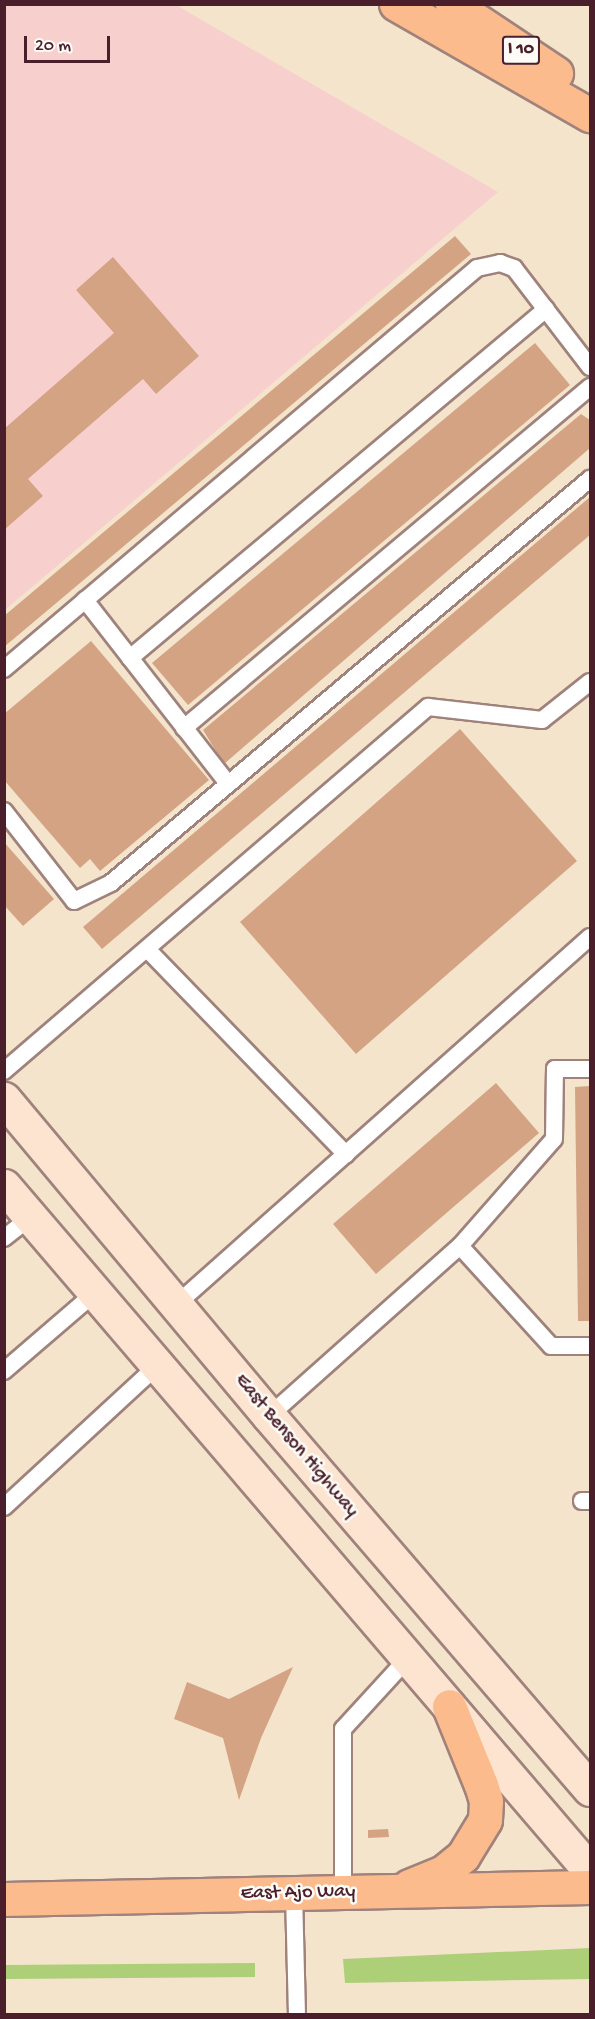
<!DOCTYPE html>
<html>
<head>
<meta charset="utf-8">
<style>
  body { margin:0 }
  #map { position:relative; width:595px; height:2019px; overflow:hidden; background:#f5e4cc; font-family:"Gochi Hand",sans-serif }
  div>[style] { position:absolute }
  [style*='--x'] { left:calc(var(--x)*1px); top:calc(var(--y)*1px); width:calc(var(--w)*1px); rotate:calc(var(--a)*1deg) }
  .built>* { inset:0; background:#f7d0ce }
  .green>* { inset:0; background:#adcf77 }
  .building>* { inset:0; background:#d4a384 }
  .roads { filter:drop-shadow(2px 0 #a0827c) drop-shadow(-2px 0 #a0827c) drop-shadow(0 2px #a0827c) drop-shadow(0 -2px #a0827c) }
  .lane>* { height:16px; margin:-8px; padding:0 8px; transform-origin:8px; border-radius:8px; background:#fff }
  .secondary>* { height:33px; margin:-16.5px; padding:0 16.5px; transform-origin:16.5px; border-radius:16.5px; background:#fde4d1 }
  .primary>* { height:33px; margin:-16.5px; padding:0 16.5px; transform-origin:16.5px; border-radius:16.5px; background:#fbbb8d }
  .highway>* { height:33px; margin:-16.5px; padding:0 16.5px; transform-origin:16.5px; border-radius:16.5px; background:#fbbb8d }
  span { translate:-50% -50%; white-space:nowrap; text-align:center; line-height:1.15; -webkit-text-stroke:5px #fdfcf7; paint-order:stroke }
  .shield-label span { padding:2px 4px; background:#fdfcf7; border:2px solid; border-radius:4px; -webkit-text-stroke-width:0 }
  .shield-label { font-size:18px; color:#4a1f2b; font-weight:700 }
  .street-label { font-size:20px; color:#4a1f2b }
  .frame { position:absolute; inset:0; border:6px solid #4a1f2b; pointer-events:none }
  .scale { position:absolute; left:24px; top:36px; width:86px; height:27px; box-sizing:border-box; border:3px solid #4a1f2b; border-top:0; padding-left:8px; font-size:18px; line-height:21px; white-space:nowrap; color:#4a1f2b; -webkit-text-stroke:4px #fdfcf7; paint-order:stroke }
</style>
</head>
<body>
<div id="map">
  <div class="built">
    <div style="clip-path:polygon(5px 5px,176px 5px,498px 192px,5px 610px)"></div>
  </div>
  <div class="green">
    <div style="clip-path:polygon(590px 1948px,590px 1979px,345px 1983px,343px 1959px)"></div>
    <div style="clip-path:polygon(255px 1963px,255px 1977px,5px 1979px,5px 1965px)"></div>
  </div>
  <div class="building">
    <div style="clip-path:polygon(455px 236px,471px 254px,4px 647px,4px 616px)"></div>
    <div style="clip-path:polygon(113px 257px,199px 356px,156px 394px,143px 379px,28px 479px,43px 496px,4px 530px,4px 429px,114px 333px,76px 290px)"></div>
    <div style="clip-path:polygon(535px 343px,570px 385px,188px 705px,152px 663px)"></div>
    <div style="clip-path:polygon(581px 414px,590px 420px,590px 448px,224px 764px,203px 730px)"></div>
    <div style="clip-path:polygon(590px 497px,590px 535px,102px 949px,83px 927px)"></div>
    <div style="clip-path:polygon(91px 641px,209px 780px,100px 871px,90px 859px,80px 868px,4px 780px,4px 714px)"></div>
    <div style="clip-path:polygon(460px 729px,577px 861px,356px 1054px,240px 922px)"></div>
    <div style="clip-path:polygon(4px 842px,54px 899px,23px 926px,4px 905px)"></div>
    <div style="clip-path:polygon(496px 1083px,539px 1133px,376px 1274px,333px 1224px)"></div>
    <div style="clip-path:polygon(590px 1086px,590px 1321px,578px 1321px,575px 1087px)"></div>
    <div style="clip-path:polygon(293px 1667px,261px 1738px,239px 1800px,223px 1738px,174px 1719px,187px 1682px,229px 1699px)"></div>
    <div style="clip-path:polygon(388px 1829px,389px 1837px,368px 1838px,368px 1830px)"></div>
  </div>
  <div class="roads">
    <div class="lane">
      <div style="--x:85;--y:600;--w:233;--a:52.1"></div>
      <div style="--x:130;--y:658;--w:543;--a:-39.99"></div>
      <div style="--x:4;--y:669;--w:620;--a:-40.29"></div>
      <div style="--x:477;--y:268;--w:24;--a:-12"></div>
      <div style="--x:500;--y:263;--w:15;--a:20"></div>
      <div style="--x:514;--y:268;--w:125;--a:52.5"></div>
      <div style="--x:184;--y:728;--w:530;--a:-40.03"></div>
      <div style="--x:4;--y:811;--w:114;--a:52.1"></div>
      <div style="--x:74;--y:901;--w:41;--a:-25.9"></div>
      <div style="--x:111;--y:883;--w:627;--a:-40.15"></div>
      <div style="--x:147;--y:949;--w:286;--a:45.9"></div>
      <div style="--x:4;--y:1071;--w:559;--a:-40.65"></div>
      <div style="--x:428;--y:707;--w:115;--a:6.5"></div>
      <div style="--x:542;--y:720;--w:61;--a:-38.4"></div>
      <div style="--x:4;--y:1238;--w:34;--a:-38"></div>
      <div style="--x:460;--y:1246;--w:142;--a:-48.7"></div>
      <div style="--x:554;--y:1139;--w:70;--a:-89.2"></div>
      <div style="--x:555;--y:1069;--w:35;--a:0"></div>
      <div style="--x:178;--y:1303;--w:551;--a:-41.62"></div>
      <div style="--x:4;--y:1371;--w:121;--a:-40.7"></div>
      <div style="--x:269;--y:1416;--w:256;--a:-41.7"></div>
      <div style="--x:460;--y:1246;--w:135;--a:47.7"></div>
      <div style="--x:551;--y:1346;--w:39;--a:0"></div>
      <div style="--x:582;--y:1501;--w:8;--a:0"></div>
      <div style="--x:4;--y:1507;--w:209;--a:-42.7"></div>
      <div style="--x:343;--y:1892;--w:163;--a:-90"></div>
      <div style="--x:343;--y:1729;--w:96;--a:-47.5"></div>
      <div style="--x:294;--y:1893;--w:121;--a:88.6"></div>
    </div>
    <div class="secondary">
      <div style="--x:4;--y:1099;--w:413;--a:50.1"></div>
      <div style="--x:269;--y:1416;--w:492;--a:49.3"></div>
      <div style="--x:4;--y:1186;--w:901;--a:49.45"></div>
    </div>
    <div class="primary">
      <div style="--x:409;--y:1886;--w:35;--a:-22"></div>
      <div style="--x:442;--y:1873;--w:27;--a:-39"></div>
      <div style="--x:463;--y:1856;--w:42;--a:-58.6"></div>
      <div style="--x:485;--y:1820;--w:19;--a:-87"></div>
      <div style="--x:486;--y:1801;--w:17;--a:-107"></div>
      <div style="--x:481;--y:1785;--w:85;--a:-112.1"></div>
      <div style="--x:4;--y:1899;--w:586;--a:-1.17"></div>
    </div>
    <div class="highway">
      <div style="--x:396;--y:4;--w:224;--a:29.8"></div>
      <div style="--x:452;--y:4;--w:125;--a:33.6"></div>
    </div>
  </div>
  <div class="shield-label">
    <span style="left:521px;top:50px">I 10</span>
  </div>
  <div class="street-label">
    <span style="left:296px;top:1446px;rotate:50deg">East Benson Highway</span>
    <span style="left:298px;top:1893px;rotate:-1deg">East Ajo Way</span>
  </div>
  <div class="frame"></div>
  <div class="scale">20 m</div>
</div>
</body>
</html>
